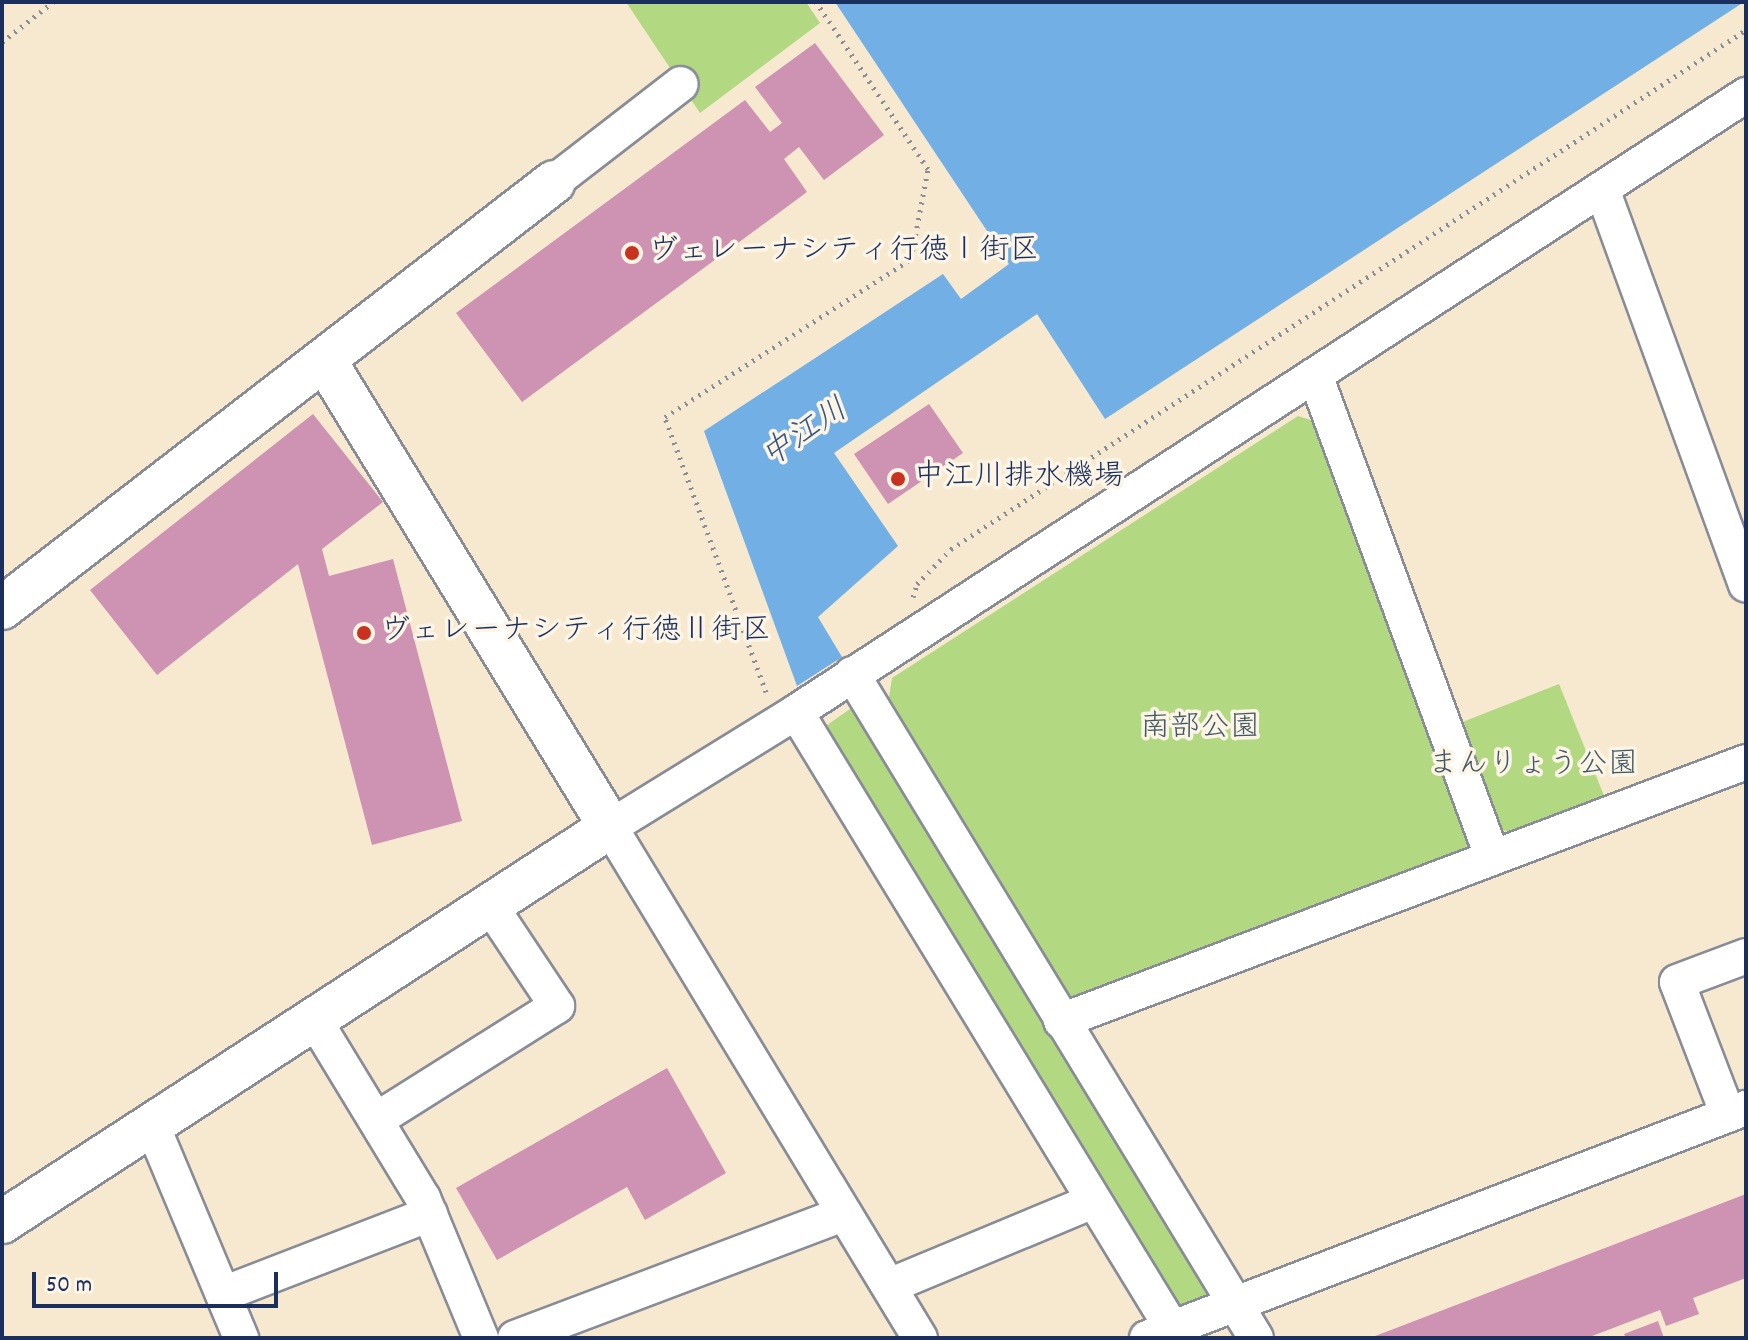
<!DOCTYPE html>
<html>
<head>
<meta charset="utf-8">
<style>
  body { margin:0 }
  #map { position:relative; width:1748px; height:1340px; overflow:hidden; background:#f6e9d0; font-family:Dekko,"Klee One",sans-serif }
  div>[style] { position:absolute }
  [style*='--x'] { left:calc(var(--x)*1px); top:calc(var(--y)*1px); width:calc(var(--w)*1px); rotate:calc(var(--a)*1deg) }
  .green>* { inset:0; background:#b2d882 }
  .water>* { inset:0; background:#72afe4 }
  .building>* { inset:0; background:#ce92b3 }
  .path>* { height:5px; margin-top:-2.5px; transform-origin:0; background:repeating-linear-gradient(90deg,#888c97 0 2px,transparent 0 8px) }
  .roads { filter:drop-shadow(2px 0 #888c97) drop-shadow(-2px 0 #888c97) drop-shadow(0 2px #888c97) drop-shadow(0 -2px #888c97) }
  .minor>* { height:34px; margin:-17px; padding:0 17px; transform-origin:17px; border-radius:17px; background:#fff }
  .tertiary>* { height:42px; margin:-21px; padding:0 21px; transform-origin:21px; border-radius:21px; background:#fff }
  .dots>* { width:22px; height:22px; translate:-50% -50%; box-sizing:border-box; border:4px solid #fcf5e5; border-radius:50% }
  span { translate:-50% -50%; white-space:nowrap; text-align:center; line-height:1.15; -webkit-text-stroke:7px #fcf5e5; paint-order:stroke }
  .poi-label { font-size:30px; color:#1b2f5e }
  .left { translate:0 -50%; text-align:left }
  .park-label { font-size:30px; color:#415967 }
  .water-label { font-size:32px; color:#355586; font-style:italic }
  .frame { position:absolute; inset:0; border:4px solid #1b2f5e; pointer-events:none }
  .scale { position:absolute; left:32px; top:1272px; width:246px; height:36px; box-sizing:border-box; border:4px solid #1b2f5e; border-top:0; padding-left:10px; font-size:24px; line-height:28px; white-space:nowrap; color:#1b2f5e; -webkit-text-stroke:6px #fcf5e5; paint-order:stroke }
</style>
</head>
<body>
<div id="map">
  <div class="green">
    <div style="clip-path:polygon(626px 2px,806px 2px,820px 23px,700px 113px)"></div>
    <div style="clip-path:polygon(1298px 416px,1314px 421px,1470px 837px,1463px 855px,1081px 1001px,1057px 996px,887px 710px,892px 678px)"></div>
    <div style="clip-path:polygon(1559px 684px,1605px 798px,1513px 833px,1498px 829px,1460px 723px)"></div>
    <div style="clip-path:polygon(860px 702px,1210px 1287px,1210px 1300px,1179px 1312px,820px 730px)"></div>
  </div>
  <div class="water">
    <div style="clip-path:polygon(835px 2px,1744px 2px,1105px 419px,1037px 314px,834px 453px,898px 546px,818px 617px,842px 657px,797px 686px,704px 431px,943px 274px,961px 299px,1009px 264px)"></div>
  </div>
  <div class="building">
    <div style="clip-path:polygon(815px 43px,884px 135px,824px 180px,799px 147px,784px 159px,807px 192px,522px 402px,456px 313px,745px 100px,770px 132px,782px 123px,755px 87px)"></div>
    <div style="clip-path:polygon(929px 404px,963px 453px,888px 504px,854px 454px)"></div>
    <div style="clip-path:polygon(313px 414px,383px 502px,322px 549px,329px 576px,393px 559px,462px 821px,372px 845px,298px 564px,157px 675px,90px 590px)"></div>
    <div style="clip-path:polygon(667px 1068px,726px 1173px,645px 1220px,627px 1187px,497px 1260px,456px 1188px)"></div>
    <div style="clip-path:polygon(1746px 1194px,1746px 1278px,1693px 1298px,1699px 1314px,1666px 1326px,1660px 1310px,1587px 1338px,1370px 1338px)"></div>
    <div style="clip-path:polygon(1658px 1321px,1664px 1338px,1626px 1338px,1624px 1334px)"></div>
  </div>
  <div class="path">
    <div style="--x:2;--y:42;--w:65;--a:-38.1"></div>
    <div style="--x:913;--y:597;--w:14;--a:-73"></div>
    <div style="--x:917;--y:584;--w:49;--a:-45.8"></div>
    <div style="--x:951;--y:549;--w:949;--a:-33.14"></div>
    <div style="--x:766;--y:692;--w:293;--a:-110.2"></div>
    <div style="--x:665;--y:417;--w:292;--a:-32.7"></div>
    <div style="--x:911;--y:259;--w:92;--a:-79.3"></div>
    <div style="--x:928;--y:169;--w:201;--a:-123.8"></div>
  </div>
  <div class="roads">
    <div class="minor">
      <div style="--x:554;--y:182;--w:160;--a:-37.7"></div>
      <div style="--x:1602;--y:189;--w:421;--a:70"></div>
      <div style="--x:1315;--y:375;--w:513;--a:69.8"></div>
      <div style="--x:852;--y:674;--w:777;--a:58.68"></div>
      <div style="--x:796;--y:712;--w:733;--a:58.61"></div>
      <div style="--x:314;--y:1019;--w:210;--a:58.7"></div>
      <div style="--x:423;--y:1198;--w:152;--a:67.5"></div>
      <div style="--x:1061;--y:1021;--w:732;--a:-20.71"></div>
      <div style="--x:1728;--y:1115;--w:142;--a:-111"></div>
      <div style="--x:1677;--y:982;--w:74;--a:-20.6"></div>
      <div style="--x:376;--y:1120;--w:214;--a:-32.2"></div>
      <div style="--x:557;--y:1006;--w:121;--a:-123.6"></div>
      <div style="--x:152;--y:1125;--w:231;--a:67.3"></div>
      <div style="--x:889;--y:1286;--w:221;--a:-22.6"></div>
      <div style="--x:223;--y:1294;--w:222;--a:-21.1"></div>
      <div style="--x:515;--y:1338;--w:352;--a:-20.7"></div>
      <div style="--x:920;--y:1338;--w:598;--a:-121.24"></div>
      <div style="--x:610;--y:827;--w:219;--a:-31.7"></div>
      <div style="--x:796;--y:712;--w:1133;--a:-33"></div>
      <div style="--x:1147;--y:1338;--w:642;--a:-21.01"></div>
    </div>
    <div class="tertiary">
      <div style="--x:2;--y:608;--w:697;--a:-37.66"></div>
      <div style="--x:2;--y:1222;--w:725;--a:-33.01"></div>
      <div style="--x:610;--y:827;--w:548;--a:-121.43"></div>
    </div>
  </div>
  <div class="dots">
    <div style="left:632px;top:253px;background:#c8321e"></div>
    <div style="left:898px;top:479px;background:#c8321e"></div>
    <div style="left:364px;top:633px;background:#c8321e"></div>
  </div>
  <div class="poi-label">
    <span class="left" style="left:648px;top:253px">ヴェレーナシティ行徳Ⅰ街区</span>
    <span class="left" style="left:914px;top:479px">中江川排水機場</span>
    <span class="left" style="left:380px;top:633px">ヴェレーナシティ行徳Ⅱ街区</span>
  </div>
  <div class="park-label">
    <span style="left:1200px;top:730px">南部公園</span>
    <span style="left:1533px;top:767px">まんりょう公園</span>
  </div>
  <div class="water-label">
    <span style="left:806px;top:435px;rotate:-34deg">中江川</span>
  </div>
  <div class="frame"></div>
  <div class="scale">50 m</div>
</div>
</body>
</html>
